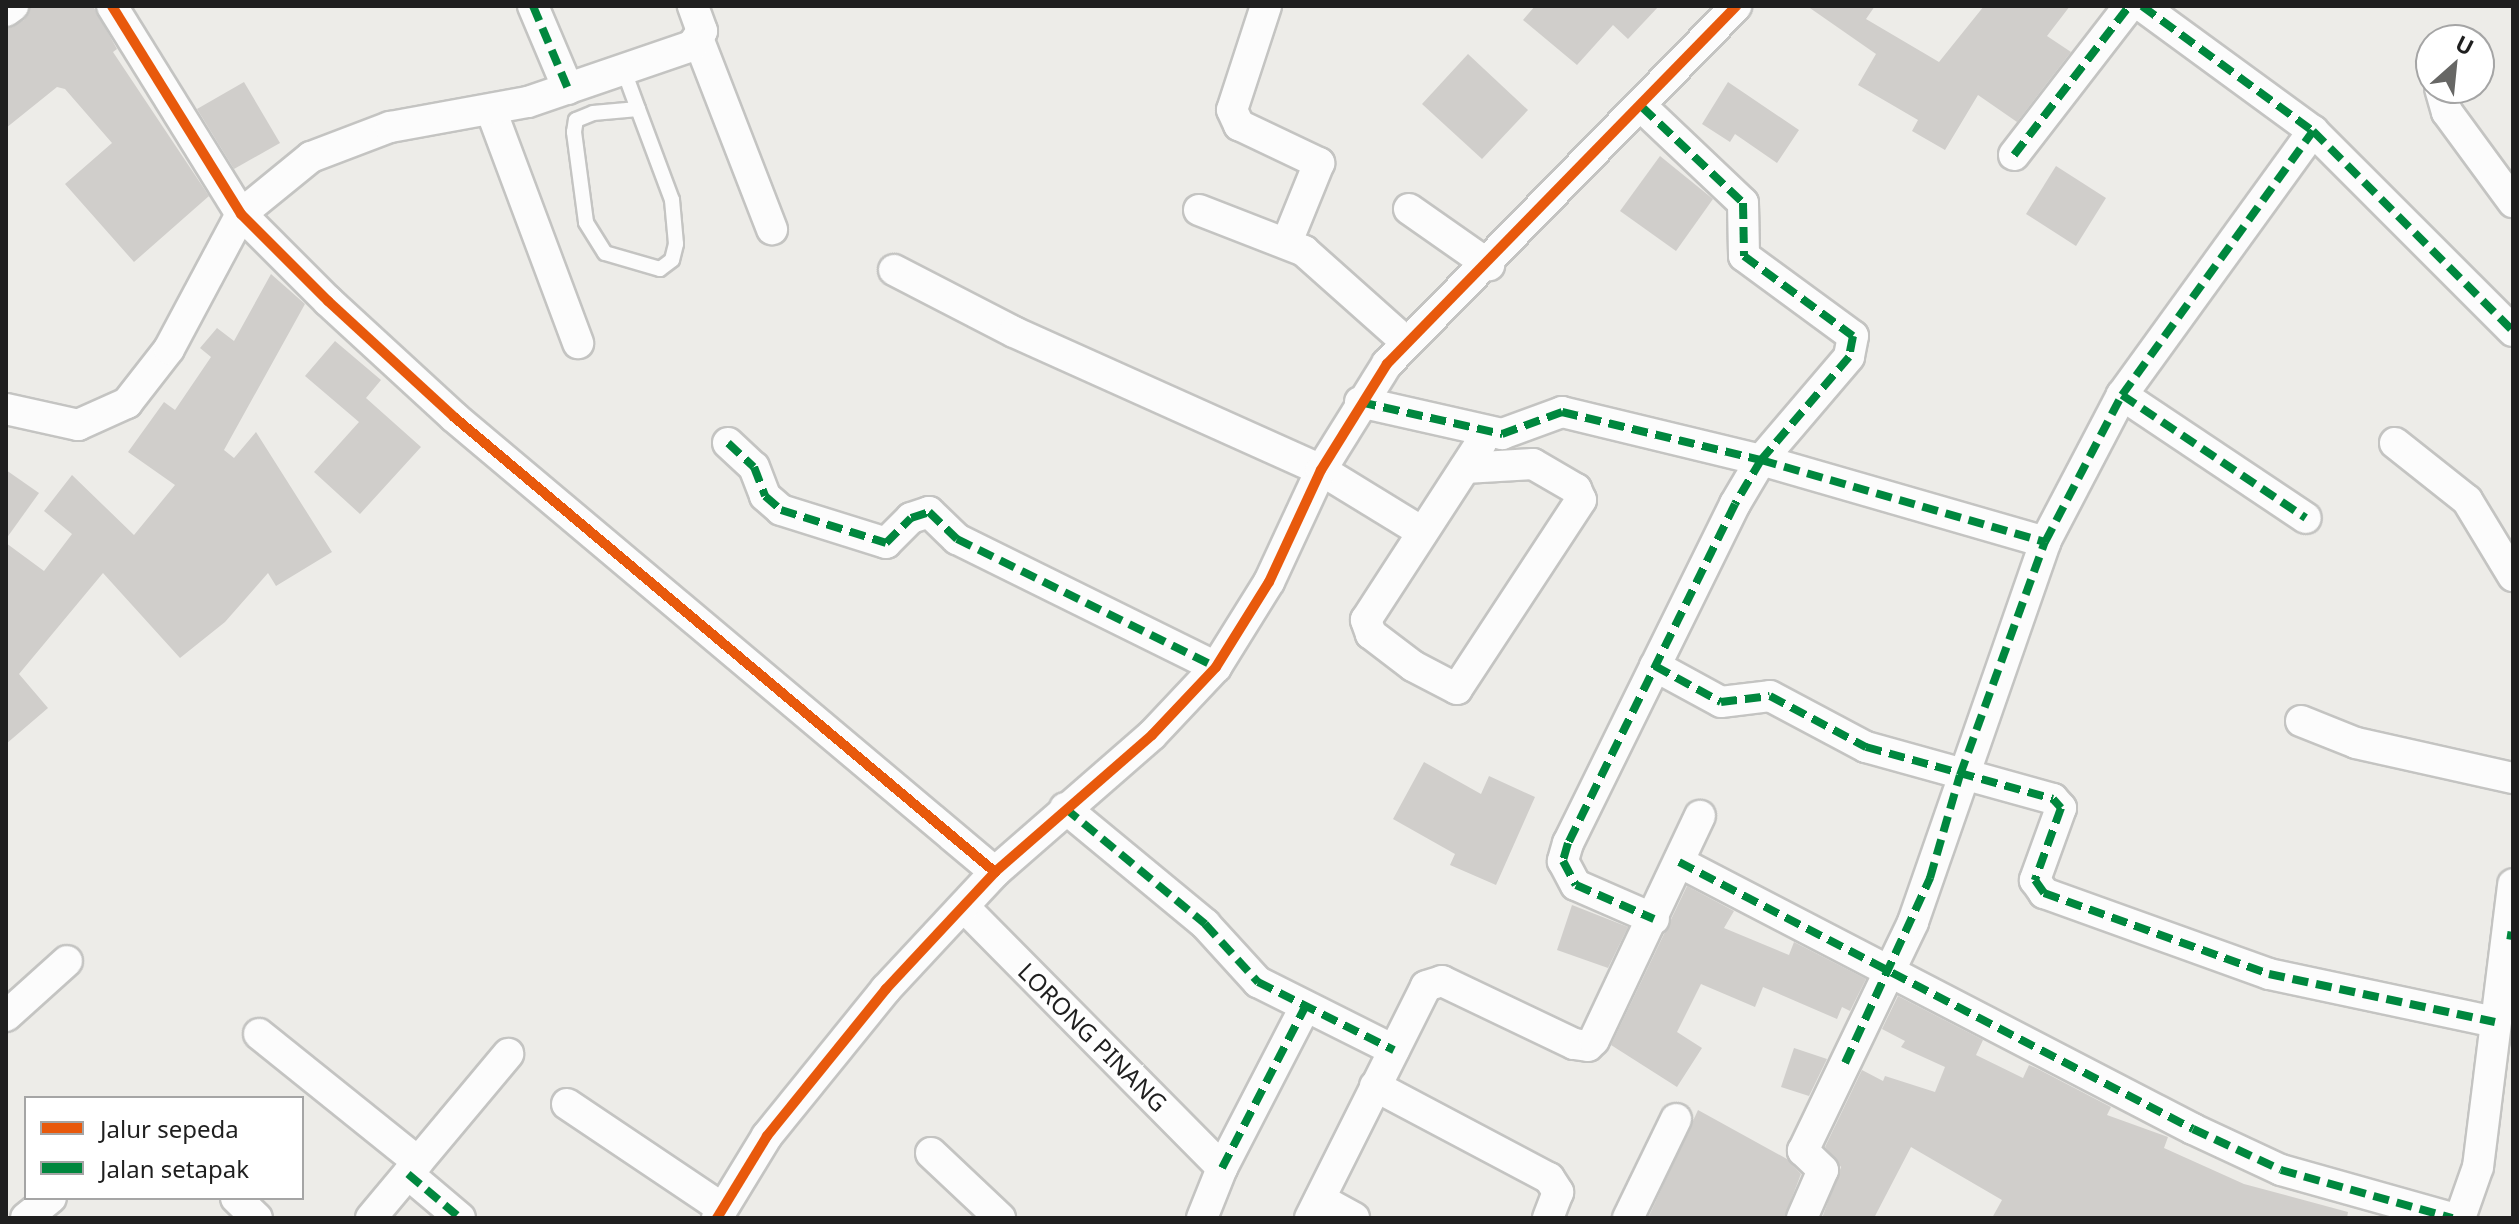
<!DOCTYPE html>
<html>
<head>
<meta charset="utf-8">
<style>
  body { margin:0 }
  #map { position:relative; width:2519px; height:1224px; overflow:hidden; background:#edece8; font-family:"Noto Sans",sans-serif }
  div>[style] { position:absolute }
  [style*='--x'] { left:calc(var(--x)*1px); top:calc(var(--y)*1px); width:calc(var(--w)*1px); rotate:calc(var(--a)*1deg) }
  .building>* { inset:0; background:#d0cecb }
  .roads { filter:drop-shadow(2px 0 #c4c4c2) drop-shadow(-2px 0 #c4c4c2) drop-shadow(0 2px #c4c4c2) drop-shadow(0 -2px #c4c4c2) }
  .lane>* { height:14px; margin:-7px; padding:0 7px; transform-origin:7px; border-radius:7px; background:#fcfcfc }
  .street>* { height:30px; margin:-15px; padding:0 15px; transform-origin:15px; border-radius:15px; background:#fcfcfc }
  .quiet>* { height:8px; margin-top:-4px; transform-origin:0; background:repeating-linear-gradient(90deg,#00873e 0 16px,transparent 0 24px) }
  .cycleway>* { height:10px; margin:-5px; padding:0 5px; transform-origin:5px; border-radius:5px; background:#e8590c }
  span { translate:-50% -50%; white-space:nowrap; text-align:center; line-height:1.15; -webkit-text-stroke:6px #fff; paint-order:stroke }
  .street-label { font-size:24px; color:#1f1f1f }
  .frame { position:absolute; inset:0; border:8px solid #1f1f1f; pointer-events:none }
  .legend { position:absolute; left:24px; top:1096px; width:280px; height:104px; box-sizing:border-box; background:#fff; border:2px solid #a5a5a5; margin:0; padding:10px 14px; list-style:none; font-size:24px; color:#1f1f1f }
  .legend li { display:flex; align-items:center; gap:16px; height:40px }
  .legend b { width:40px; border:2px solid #a5a5a5 }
  .north { position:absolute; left:2415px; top:24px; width:80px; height:80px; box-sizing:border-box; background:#fff; border:2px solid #a5a5a5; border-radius:50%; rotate:27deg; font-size:22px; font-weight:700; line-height:32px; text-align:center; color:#1f1f1f }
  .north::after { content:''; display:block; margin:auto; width:28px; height:36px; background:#676765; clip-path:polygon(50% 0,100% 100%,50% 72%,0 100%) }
</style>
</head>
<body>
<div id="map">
  <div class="building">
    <div style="clip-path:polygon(31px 6px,93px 6px,117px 49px,113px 52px,209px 196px,134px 262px,65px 184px,112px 143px,65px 89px,57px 87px,6px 128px,6px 29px,24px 20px)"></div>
    <div style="clip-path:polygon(1535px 6px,1659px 6px,1628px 39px,1613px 25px,1577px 65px,1523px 20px)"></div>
    <div style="clip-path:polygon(1807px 6px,1875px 6px,1866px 19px,1939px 62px,1984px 6px,2070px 6px,2047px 36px,2071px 52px,2017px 122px,1978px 95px,1945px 150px,1912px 131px,1918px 120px,1858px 85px,1876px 54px)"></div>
    <div style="clip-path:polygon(1468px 54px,1528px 110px,1482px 159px,1422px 104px)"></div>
    <div style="clip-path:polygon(244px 82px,280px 143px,234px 169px,197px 109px)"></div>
    <div style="clip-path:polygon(1728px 82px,1799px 130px,1777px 163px,1735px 134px,1730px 142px,1702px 124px)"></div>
    <div style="clip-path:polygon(1660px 156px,1713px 199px,1676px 251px,1620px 211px)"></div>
    <div style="clip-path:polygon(2056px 166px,2106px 198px,2076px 246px,2026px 214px)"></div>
    <div style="clip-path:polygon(271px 274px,305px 304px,224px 450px,234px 458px,256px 432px,332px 552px,276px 586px,268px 573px,225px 622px,180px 658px,103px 573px,19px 674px,48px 708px,6px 744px,6px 543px,44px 571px,72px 534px,44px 511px,72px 475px,134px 535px,175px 485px,128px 452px,164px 402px,175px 410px,211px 357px,200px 348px,217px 328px,234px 341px)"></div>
    <div style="clip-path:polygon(335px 341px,381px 380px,366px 398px,421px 447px,360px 514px,314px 472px,359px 422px,305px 376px)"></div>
    <div style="clip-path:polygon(6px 470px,39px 493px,6px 539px)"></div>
    <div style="clip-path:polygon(1424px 762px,1481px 794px,1489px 776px,1535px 797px,1496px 885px,1450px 865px,1455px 854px,1393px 819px)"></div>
    <div style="clip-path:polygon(1687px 886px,1734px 911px,1724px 928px,1789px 955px,1794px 942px,1866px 979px,1850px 1011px,1842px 1007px,1837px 1019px,1763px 987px,1755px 1007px,1701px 984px,1677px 1032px,1702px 1048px,1677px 1087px,1611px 1045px)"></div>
    <div style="clip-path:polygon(1572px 905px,1628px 927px,1608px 968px,1557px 950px)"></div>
    <div style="clip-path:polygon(1898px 996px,1983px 1040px,1976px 1055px,2023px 1078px,2029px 1065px,2038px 1069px,2111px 1107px,2107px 1115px,2168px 1137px,2164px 1148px,2244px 1184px,2348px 1212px,2347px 1218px,1992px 1218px,2002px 1200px,1911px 1147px,1874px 1218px,1822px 1218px,1841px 1167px,1825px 1147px,1862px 1070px,1883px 1081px,1885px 1076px,1935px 1092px,1945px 1067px,1901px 1047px,1905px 1041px,1882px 1029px)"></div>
    <div style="clip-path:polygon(1794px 1048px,1827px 1059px,1809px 1096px,1781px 1087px)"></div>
    <div style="clip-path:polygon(1698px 1110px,1787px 1159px,1801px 1174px,1784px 1218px,1648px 1218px)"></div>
  </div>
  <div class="roads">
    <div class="lane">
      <div style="--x:624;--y:71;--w:40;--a:69.8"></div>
      <div style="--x:638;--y:109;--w:97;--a:69.5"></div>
      <div style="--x:672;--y:200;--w:44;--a:84.8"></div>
      <div style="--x:676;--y:244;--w:16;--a:104"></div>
      <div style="--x:672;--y:260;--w:15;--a:143"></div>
      <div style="--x:660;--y:269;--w:57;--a:-163.8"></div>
      <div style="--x:605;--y:253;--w:36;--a:-122"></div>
      <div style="--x:586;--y:222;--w:91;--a:-97.6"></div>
      <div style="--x:574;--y:132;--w:12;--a:-81"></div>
      <div style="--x:576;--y:120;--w:18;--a:-22"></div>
      <div style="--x:593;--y:113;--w:45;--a:-5.1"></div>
    </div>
    <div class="street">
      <div style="--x:112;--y:6;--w:245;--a:58.2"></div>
      <div style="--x:241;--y:214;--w:123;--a:45"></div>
      <div style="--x:328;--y:301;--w:171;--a:42.6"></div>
      <div style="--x:454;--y:417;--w:707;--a:40.07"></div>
      <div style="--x:533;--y:6;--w:90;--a:67.1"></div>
      <div style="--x:1266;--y:6;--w:109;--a:108.1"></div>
      <div style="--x:1232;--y:110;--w:17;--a:65"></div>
      <div style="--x:1239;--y:125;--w:89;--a:25.4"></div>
      <div style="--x:1319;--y:163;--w:85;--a:112.1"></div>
      <div style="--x:2142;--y:6;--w:212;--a:36.2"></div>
      <div style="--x:2313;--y:131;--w:283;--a:45"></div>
      <div style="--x:6;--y:11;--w:9;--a:-36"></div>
      <div style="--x:699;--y:41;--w:202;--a:68.8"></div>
      <div style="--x:2440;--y:88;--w:25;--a:74"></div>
      <div style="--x:2447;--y:112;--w:112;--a:53.7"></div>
      <div style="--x:1642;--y:107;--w:139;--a:43.5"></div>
      <div style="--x:1743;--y:203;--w:53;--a:88.9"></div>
      <div style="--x:1744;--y:256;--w:135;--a:36.3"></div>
      <div style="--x:1853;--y:336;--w:21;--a:101"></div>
      <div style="--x:1849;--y:357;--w:135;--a:130.5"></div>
      <div style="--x:1761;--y:460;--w:51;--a:120.6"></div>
      <div style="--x:1735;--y:504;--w:378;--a:116.2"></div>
      <div style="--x:1568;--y:843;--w:19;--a:106"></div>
      <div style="--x:1563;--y:861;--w:27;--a:62"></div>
      <div style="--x:1576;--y:885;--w:85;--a:23.6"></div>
      <div style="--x:491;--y:110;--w:249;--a:69.5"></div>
      <div style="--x:2014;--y:155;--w:188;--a:-52.3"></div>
      <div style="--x:1409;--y:209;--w:98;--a:35"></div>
      <div style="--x:1199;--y:210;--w:113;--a:21.3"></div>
      <div style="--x:1304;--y:251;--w:137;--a:41.7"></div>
      <div style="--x:894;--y:270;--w:135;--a:27.3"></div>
      <div style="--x:1014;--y:332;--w:337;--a:24.2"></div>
      <div style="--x:1321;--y:470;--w:119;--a:31.5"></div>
      <div style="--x:2122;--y:395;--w:221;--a:33.8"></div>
      <div style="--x:1360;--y:402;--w:146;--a:12.7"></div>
      <div style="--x:1502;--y:434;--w:64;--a:-20.1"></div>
      <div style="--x:1562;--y:412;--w:205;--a:13.6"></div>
      <div style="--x:1761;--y:460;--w:296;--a:16.1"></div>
      <div style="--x:6;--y:409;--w:74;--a:12.5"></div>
      <div style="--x:78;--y:425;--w:54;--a:-24.2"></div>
      <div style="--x:127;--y:403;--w:68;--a:-52.1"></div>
      <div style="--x:169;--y:349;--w:153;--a:-61.9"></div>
      <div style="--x:241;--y:214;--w:90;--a:-39.2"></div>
      <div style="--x:311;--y:157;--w:85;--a:-20.8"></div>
      <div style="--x:390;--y:127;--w:140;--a:-10.3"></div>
      <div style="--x:528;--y:102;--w:173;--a:-18.9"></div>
      <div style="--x:692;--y:46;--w:18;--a:-56"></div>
      <div style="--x:702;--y:31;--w:27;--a:-110"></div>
      <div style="--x:728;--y:443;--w:35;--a:43"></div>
      <div style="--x:754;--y:467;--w:31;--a:69"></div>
      <div style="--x:765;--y:496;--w:21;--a:41"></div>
      <div style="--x:781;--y:510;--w:110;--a:17.4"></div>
      <div style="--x:886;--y:543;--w:35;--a:-45"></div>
      <div style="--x:911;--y:518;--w:19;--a:-18"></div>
      <div style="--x:929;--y:512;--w:39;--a:44"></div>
      <div style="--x:957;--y:539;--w:289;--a:26.3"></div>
      <div style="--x:2395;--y:443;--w:92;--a:38.4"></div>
      <div style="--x:2467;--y:500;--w:89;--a:58.8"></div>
      <div style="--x:1465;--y:468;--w:68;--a:-3.4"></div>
      <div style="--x:1533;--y:464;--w:50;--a:30.2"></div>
      <div style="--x:1576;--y:489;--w:12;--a:66"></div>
      <div style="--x:1581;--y:500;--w:226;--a:123.3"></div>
      <div style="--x:1457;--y:689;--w:50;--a:-152.4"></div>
      <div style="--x:1413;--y:666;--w:53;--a:-142.7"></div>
      <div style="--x:1371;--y:634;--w:15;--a:-110"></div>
      <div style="--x:1366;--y:620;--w:211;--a:-57"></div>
      <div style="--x:1655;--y:666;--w:75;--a:28.6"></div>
      <div style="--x:1721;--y:702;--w:49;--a:-7"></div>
      <div style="--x:1770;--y:696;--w:109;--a:28"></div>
      <div style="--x:1866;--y:747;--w:194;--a:15.5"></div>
      <div style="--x:2053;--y:799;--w:12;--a:48"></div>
      <div style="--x:2061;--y:808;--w:77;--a:109.9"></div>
      <div style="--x:2035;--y:880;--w:16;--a:55"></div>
      <div style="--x:2044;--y:893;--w:239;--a:19.8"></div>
      <div style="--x:2269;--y:974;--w:231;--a:12"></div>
      <div style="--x:2301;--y:721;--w:59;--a:21.8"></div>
      <div style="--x:2356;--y:743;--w:161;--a:12.6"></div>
      <div style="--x:1065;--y:808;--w:182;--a:39.6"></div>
      <div style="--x:1205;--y:924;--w:79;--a:47.6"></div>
      <div style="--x:1258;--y:982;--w:152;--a:26.6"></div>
      <div style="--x:1679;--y:862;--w:579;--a:27.45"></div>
      <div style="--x:2193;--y:1129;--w:97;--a:25"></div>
      <div style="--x:2281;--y:1170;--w:178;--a:15.7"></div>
      <div style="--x:964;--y:907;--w:367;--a:45.3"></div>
      <div style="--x:1222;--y:1168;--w:54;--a:111.8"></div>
      <div style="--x:6;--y:1016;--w:82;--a:-42"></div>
      <div style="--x:259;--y:1034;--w:204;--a:38.8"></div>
      <div style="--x:1375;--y:1086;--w:197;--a:27.9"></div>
      <div style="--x:1549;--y:1178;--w:17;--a:57"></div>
      <div style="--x:1558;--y:1192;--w:28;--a:111"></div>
      <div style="--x:567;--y:1104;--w:187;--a:33.9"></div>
      <div style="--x:931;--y:1153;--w:95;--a:43.3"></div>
      <div style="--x:1222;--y:1168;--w:181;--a:-62.7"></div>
      <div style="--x:408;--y:1174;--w:68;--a:40.2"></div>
      <div style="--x:236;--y:1198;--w:29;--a:44"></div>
      <div style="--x:1320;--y:1199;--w:39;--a:29"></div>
      <div style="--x:26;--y:1218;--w:32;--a:-39"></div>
      <div style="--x:371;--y:1218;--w:214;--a:-50.1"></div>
      <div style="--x:717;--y:1218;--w:96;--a:-58.6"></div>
      <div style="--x:767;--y:1136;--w:189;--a:-51"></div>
      <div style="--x:886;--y:989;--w:160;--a:-47"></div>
      <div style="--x:995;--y:872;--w:208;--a:-41.1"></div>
      <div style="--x:1152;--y:735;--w:93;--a:-46.7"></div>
      <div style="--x:1216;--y:667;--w:100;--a:-58.1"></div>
      <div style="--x:1269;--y:582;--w:123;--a:-65.1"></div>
      <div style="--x:1321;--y:470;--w:125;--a:-58.1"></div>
      <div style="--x:1387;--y:364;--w:500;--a:-45.7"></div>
      <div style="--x:1310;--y:1218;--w:259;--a:-63.4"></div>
      <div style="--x:1426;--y:986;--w:17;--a:-17"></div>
      <div style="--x:1442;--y:981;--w:146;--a:25.5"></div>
      <div style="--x:1574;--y:1044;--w:14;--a:8"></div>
      <div style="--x:1588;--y:1046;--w:8;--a:-45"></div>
      <div style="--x:1594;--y:1040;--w:248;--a:-64.7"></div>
      <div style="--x:1628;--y:1218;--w:110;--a:-64.1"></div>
      <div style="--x:1802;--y:1218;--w:52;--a:-66.4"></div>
      <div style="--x:1823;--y:1170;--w:28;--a:-136"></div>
      <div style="--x:1803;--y:1151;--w:254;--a:-64.3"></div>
      <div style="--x:1913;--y:922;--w:402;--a:-70.8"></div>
      <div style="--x:2045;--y:542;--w:166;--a:-62.4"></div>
      <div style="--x:2122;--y:395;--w:326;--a:-54.1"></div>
      <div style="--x:2460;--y:1218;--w:54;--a:-70.6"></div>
      <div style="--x:2478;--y:1167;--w:285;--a:-82.9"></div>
    </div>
  </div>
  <div class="quiet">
    <div style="--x:533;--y:6;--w:90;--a:67.1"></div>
    <div style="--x:2142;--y:6;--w:212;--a:36.2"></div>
    <div style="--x:2313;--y:131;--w:283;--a:45"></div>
    <div style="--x:1642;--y:107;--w:139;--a:43.5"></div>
    <div style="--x:1743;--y:203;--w:53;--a:88.9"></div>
    <div style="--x:1744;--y:256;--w:135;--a:36.3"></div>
    <div style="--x:1853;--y:336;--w:21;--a:101"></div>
    <div style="--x:1849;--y:357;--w:135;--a:130.5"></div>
    <div style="--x:1761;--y:460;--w:51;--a:120.6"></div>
    <div style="--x:1735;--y:504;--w:378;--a:116.2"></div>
    <div style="--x:1568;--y:843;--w:19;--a:106"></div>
    <div style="--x:1563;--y:861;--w:27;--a:62"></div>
    <div style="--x:1576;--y:885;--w:85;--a:23.6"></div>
    <div style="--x:2014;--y:155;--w:188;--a:-52.3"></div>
    <div style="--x:2122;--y:395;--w:221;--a:33.8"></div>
    <div style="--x:1360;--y:402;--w:146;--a:12.7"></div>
    <div style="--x:1502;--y:434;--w:64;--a:-20.1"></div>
    <div style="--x:1562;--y:412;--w:205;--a:13.6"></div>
    <div style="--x:1761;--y:460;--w:296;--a:16.1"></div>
    <div style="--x:728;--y:443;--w:35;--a:43"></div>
    <div style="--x:754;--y:467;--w:31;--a:69"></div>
    <div style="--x:765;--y:496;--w:21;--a:41"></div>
    <div style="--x:781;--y:510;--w:110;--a:17.4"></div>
    <div style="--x:886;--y:543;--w:35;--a:-45"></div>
    <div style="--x:911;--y:518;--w:19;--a:-18"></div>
    <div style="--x:929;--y:512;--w:39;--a:44"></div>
    <div style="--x:957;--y:539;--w:289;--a:26.3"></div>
    <div style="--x:1655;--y:666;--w:75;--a:28.6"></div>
    <div style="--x:1721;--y:702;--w:49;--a:-7"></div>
    <div style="--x:1770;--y:696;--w:109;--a:28"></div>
    <div style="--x:1866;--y:747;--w:194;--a:15.5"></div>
    <div style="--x:2053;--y:799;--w:12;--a:48"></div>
    <div style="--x:2061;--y:808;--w:77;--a:109.9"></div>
    <div style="--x:2035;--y:880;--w:16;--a:55"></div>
    <div style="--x:2044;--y:893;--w:239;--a:19.8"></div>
    <div style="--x:2269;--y:974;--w:231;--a:12"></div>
    <div style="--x:1065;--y:808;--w:182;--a:39.6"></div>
    <div style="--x:1205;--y:924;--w:79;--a:47.6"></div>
    <div style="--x:1258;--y:982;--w:152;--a:26.6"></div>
    <div style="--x:1679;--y:862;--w:579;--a:27.45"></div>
    <div style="--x:2193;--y:1129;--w:97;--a:25"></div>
    <div style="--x:2281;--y:1170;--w:178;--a:15.7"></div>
    <div style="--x:2507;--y:935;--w:6;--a:9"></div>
    <div style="--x:1845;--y:1063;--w:204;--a:-65.3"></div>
    <div style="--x:1930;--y:878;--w:107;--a:-73.8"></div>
    <div style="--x:1960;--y:775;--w:248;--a:-70"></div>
    <div style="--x:2045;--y:542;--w:166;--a:-62.4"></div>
    <div style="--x:2122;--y:395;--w:326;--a:-54.1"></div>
    <div style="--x:1222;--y:1168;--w:181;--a:-62.7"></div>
    <div style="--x:408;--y:1174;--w:68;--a:40.2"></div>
  </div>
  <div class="cycleway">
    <div style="--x:112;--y:6;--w:245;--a:58.2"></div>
    <div style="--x:241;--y:214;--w:123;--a:45"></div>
    <div style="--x:328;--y:301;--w:171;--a:42.6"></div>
    <div style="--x:454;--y:417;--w:707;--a:40.07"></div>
    <div style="--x:717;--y:1218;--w:96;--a:-58.6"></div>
    <div style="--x:767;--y:1136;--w:189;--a:-51"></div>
    <div style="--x:886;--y:989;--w:160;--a:-47"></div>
    <div style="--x:995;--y:872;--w:208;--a:-41.1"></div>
    <div style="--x:1152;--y:735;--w:93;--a:-46.7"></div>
    <div style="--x:1216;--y:667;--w:100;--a:-58.1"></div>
    <div style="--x:1269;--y:582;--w:123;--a:-65.1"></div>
    <div style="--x:1321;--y:470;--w:125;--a:-58.1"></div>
    <div style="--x:1387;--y:364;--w:500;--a:-45.7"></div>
  </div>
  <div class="street-label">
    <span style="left:1093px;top:1037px;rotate:45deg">LORONG PINANG</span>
  </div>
  <div class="frame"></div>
  <ul class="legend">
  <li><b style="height:10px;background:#e8590c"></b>Jalur sepeda</li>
  <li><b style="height:10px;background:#00873e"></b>Jalan setapak</li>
  </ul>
  <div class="north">U</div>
</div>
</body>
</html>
